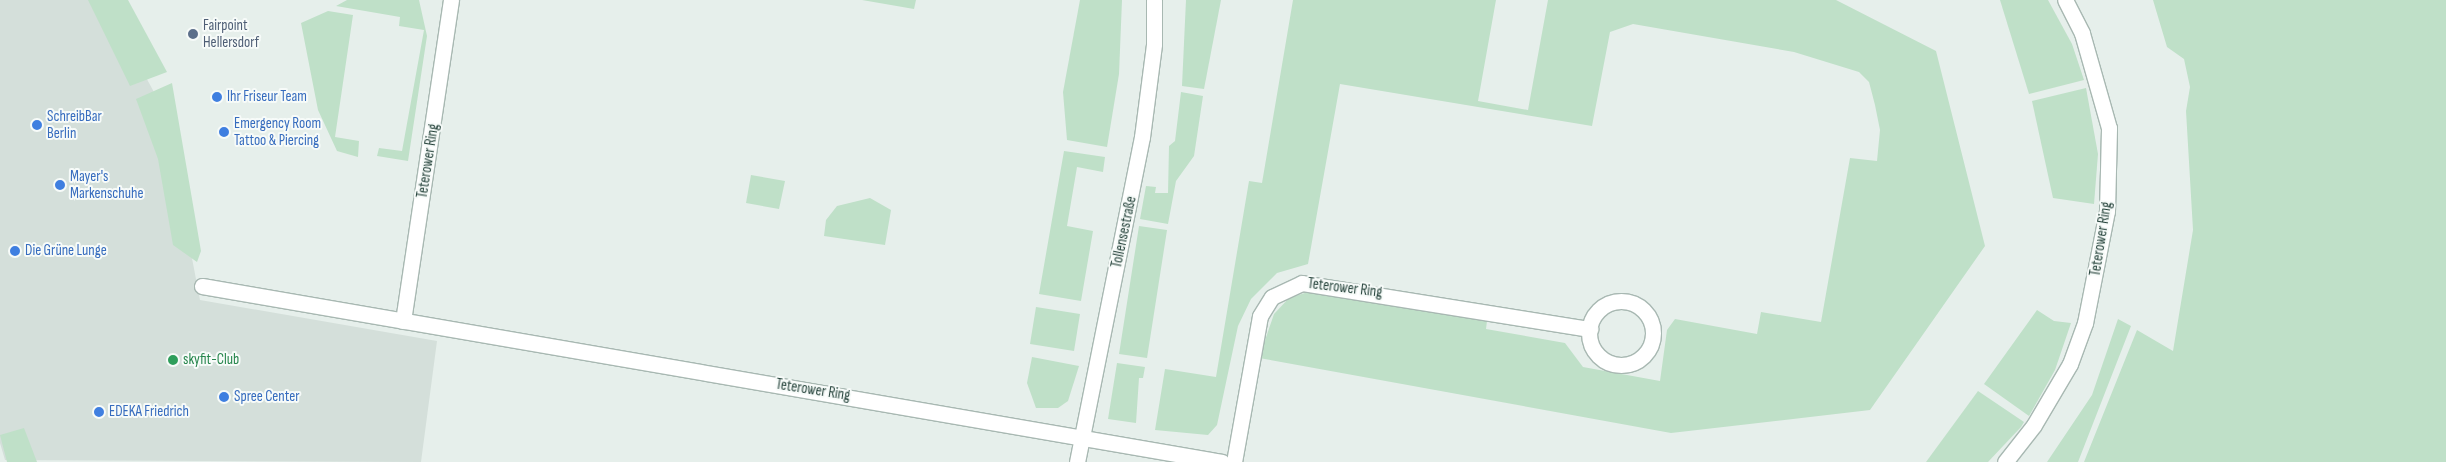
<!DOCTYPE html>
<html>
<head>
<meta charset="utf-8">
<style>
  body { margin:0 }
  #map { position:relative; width:2446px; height:462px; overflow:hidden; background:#e6efeb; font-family:"Sofia Sans Condensed",sans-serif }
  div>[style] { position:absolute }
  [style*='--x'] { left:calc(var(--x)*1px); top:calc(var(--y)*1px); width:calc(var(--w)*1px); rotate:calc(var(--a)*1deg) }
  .built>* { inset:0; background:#d4dfda }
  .green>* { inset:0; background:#bfe0c8 }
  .roads { filter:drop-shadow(1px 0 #a8b8b2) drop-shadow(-1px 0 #a8b8b2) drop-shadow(0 1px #a8b8b2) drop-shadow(0 -1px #a8b8b2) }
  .minor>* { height:15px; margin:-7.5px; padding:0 7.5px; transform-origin:7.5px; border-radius:7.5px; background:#fff }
  .minor>.ring { margin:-7.5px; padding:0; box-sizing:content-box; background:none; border:15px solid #fff; border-radius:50% }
  .dots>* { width:14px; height:14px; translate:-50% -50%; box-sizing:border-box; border:2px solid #f7fbf9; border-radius:50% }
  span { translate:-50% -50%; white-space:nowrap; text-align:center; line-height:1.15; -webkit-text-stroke:4px #f7fbf9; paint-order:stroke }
  .service-label { font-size:15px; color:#4e5e75 }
  .left { translate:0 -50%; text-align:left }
  .shop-label { font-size:15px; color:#366cbe }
  .street-label { font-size:15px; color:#24423a }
  .leisure-label { font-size:15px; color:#27864d }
</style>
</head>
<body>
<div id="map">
  <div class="built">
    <div style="clip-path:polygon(0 0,104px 0,174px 129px,172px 154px,200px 300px,437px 341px,421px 462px,5px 460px,0 443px)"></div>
  </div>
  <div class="green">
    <div style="clip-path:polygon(88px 0,128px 0,167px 72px,130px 86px)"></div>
    <div style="clip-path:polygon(347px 0,419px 0,427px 36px,408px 161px,377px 156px,379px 148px,402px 151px,424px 30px,399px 26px,400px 17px,336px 6px)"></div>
    <div style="clip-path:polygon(862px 0,916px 0,914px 9px)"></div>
    <div style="clip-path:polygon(1080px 0,1122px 0,1119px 74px,1107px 147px,1067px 140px,1063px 92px)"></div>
    <div style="clip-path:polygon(1186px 0,1221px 0,1204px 89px,1182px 86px)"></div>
    <div style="clip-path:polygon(1293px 0,1496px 0,1478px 101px,1528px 110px,1548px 0,1836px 0,1936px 51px,1985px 246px,1870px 410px,1671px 433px,1259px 358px,1274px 314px,1289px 298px,1308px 292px,1487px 321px,1486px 329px,1565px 343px,1583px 367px,1660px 381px,1667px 330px,1675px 319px,1757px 334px,1761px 312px,1821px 322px,1850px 158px,1877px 161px,1880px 130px,1875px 105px,1869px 82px,1859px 72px,1794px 52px,1633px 24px,1610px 32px,1592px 126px,1340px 84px,1308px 264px,1277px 273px,1251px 299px,1238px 326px,1217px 425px,1208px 435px,1155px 430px,1165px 369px,1216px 377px,1249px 181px,1262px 183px)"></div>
    <div style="clip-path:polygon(2000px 0,2048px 0,2072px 44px,2084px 80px,2029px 94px)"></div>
    <div style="clip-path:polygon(2153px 0,2446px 0,2446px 462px,2084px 462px,2137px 330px,2173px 351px,2193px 230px,2186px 111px,2190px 87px,2184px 59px,2167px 47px)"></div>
    <div style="clip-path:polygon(328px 11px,353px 15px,335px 137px,359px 141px,358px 157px,337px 151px,318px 110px,301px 23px)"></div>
    <div style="clip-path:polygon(172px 83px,201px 251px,197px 262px,173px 245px,158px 159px,136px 99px)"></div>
    <div style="clip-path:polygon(2086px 88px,2098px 154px,2094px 204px,2053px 198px,2032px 101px)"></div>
    <div style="clip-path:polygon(1181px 92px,1203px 96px,1194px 156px,1176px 181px,1168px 224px,1140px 219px,1146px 186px,1156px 187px,1155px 193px,1168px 193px,1169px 146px,1175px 141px)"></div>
    <div style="clip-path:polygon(1064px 151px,1105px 157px,1103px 172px,1077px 167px,1067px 226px,1093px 231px,1081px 301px,1039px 294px)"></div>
    <div style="clip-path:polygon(751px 175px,785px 181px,779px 209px,746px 203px)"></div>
    <div style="clip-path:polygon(870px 198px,891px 210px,885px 245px,824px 236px,826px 220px,837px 206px)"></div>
    <div style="clip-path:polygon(1139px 226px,1167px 230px,1147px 358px,1119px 354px)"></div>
    <div style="clip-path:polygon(1036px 307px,1080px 314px,1074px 351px,1030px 344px)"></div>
    <div style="clip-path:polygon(2037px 310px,2054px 321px,2071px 323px,2055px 370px,2029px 416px,1984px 384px)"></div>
    <div style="clip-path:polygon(2118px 319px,2131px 326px,2078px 462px,2047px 462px,2092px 395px)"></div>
    <div style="clip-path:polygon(1032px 357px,1079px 366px,1068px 401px,1058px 408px,1036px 408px,1027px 383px)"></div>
    <div style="clip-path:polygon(1117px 363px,1145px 367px,1143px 378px,1139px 378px,1136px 423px,1108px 419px)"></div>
    <div style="clip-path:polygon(1978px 391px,2024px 422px,2021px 427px,1988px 462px,1926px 462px)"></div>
    <div style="clip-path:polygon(24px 428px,37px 462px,7px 462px,0 435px)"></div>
  </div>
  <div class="roads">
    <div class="minor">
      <div style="--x:202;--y:286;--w:1035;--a:9.79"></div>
      <div class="ring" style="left:1589px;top:301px;width:49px;height:49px"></div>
      <div style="--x:403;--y:321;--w:325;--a:-81.5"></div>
      <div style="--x:1077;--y:462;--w:331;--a:-78.7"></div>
      <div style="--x:1142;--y:137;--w:94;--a:-82.6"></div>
      <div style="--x:1154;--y:44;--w:44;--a:-90"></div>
      <div style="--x:1234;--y:462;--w:148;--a:-79.9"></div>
      <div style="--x:1260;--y:316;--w:22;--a:-58"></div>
      <div style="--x:1272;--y:297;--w:33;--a:-25"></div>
      <div style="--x:1302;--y:283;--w:292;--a:9.1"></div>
      <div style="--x:2005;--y:462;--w:47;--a:-51.9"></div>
      <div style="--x:2034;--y:425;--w:71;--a:-59.5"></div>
      <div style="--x:2070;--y:364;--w:44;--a:-69.9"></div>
      <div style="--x:2085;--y:323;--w:114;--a:-78.9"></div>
      <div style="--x:2107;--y:211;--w:83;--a:-88.6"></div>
      <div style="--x:2109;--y:128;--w:99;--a:-105.9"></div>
      <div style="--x:2082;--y:33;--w:37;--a:-117"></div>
    </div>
  </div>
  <div class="dots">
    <div style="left:193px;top:34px;background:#5c6f8a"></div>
    <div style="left:217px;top:97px;background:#3f7fe0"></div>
    <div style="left:37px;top:125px;background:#3f7fe0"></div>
    <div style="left:224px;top:132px;background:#3f7fe0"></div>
    <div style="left:60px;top:185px;background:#3f7fe0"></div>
    <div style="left:15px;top:251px;background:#3f7fe0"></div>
    <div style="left:173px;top:360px;background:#2e9e5b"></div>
    <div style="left:224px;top:397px;background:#3f7fe0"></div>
    <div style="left:99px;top:412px;background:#3f7fe0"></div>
  </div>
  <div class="service-label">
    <span class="left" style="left:203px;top:34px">Fairpoint<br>Hellersdorf</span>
  </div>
  <div class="shop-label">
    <span class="left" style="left:227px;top:97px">Ihr Friseur Team</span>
    <span class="left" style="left:47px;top:125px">SchreibBar<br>Berlin</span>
    <span class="left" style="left:234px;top:132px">Emergency Room<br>Tattoo &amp; Piercing</span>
    <span class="left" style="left:70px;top:185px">Mayer's<br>Markenschuhe</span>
    <span class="left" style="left:25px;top:251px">Die Grüne Lunge</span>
    <span class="left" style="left:234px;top:397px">Spree Center</span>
    <span class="left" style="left:109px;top:412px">EDEKA Friedrich</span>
  </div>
  <div class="street-label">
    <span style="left:428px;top:161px;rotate:-81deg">Teterower Ring</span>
    <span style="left:1124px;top:232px;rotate:-78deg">Tollensestraße</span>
    <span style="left:2101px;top:239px;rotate:-81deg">Teterower Ring</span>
    <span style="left:1345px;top:288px;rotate:7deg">Teterower Ring</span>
    <span style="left:813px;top:390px;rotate:9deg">Teterower Ring</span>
  </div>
  <div class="leisure-label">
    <span class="left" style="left:183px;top:360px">skyfit-Club</span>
  </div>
</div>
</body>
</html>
